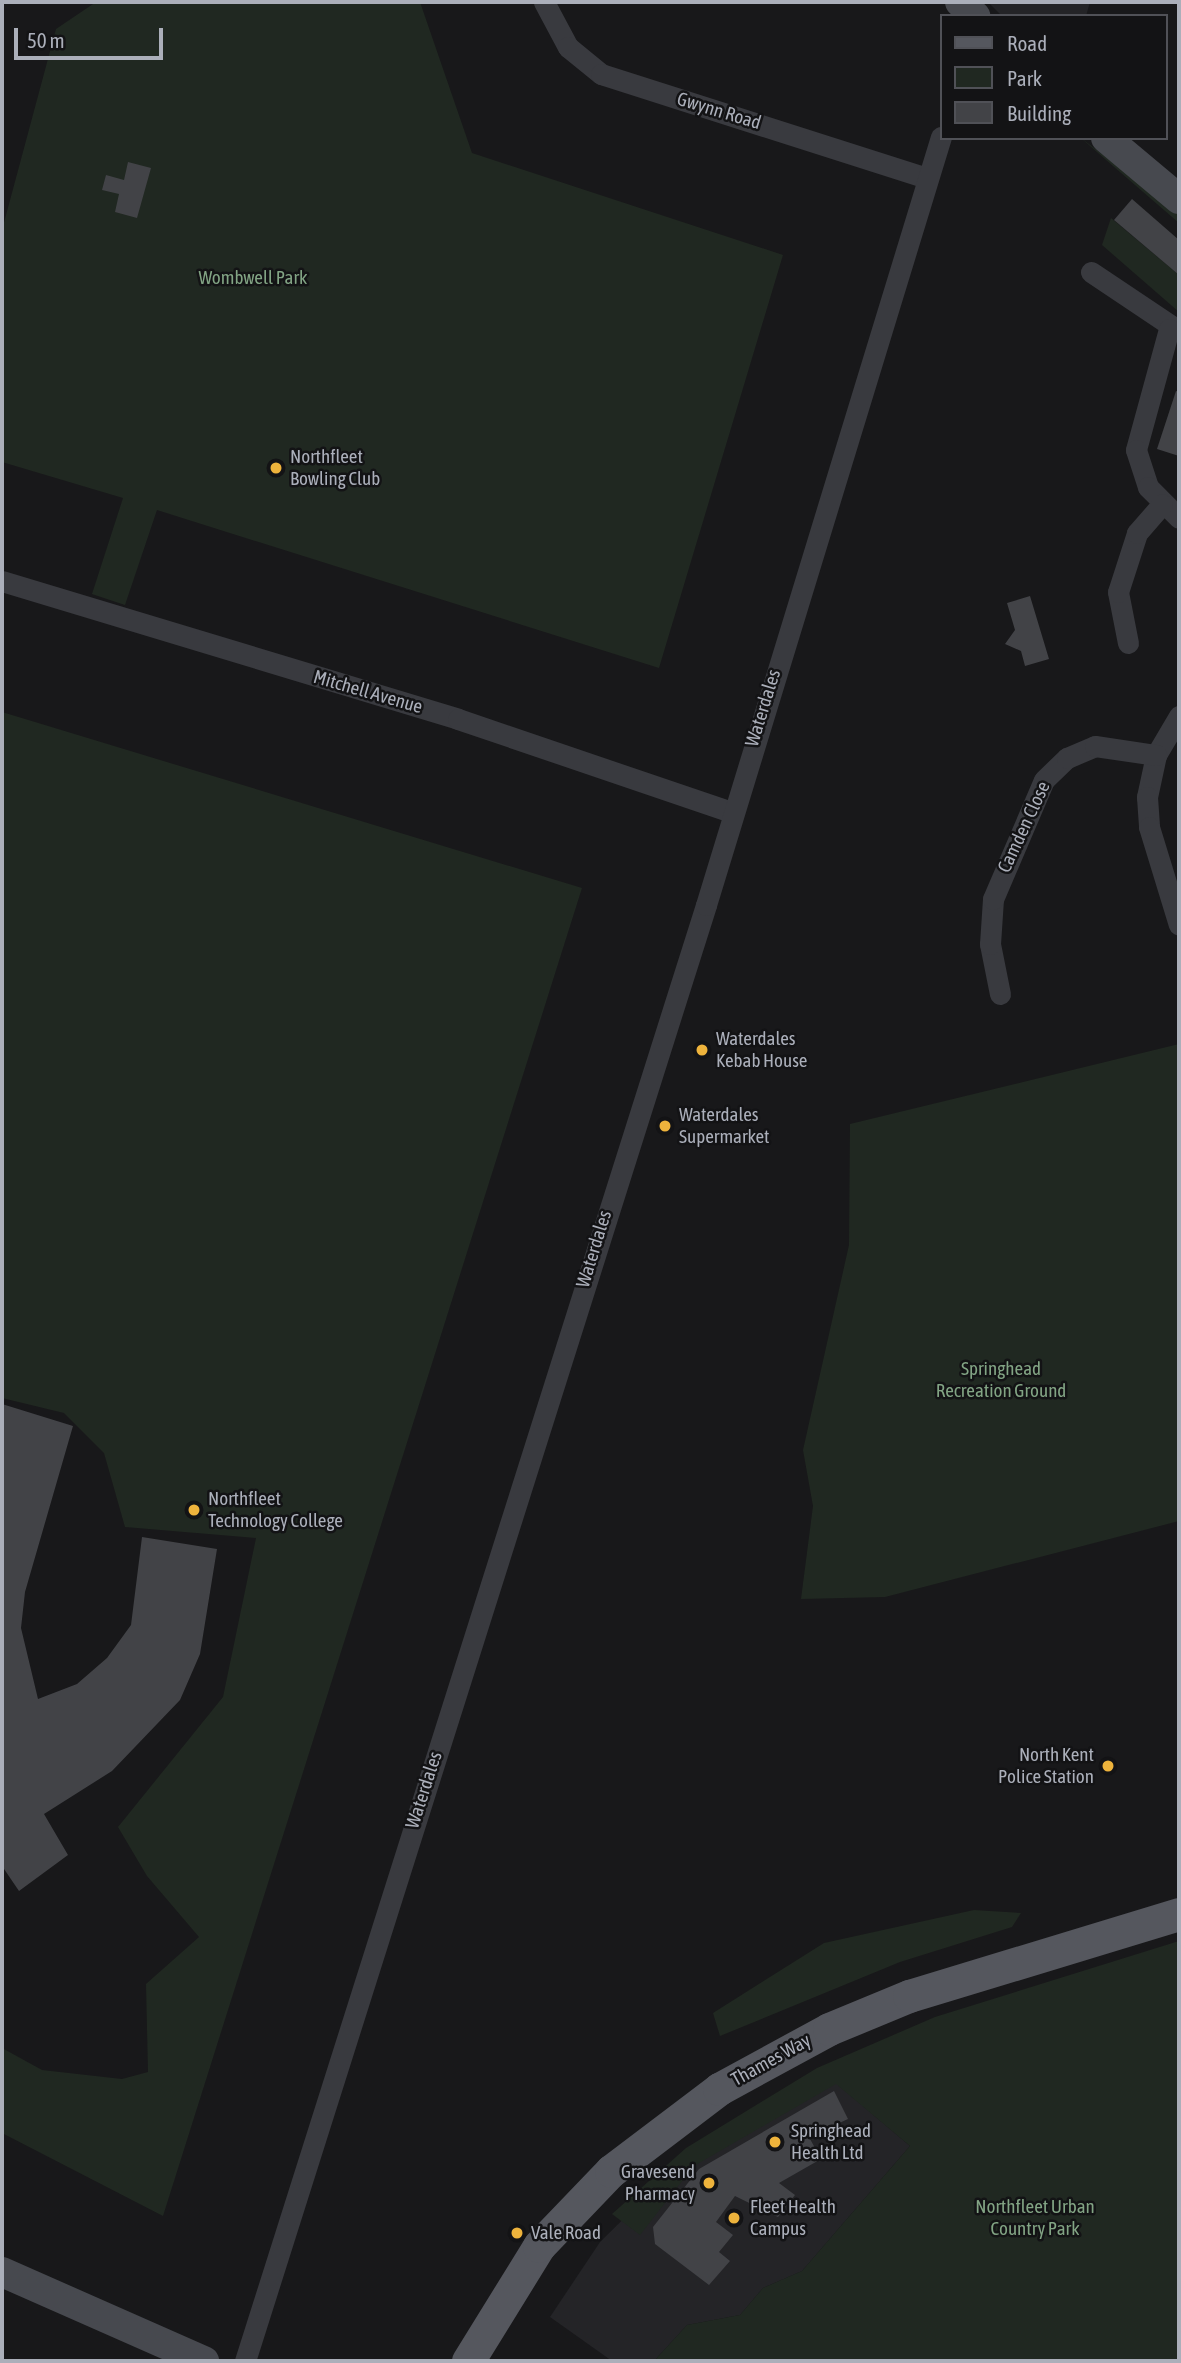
<!DOCTYPE html>
<html>
<head>
<meta charset="utf-8">
<style>
  body { margin:0 }
  #map { position:relative; width:1181px; height:2363px; overflow:hidden; background:#18181a; font-family:"Asap Condensed",sans-serif }
  div>[style] { position:absolute }
  [style*='--x'] { left:calc(var(--x)*1px); top:calc(var(--y)*1px); width:calc(var(--w)*1px); rotate:calc(var(--a)*1deg) }
  .built>* { inset:0; background:#242427 }
  .green>* { inset:0; background:#202821 }
  .building>* { inset:0; background:#424347 }
  .street>* { height:21px; margin:-10.5px; padding:0 10.5px; transform-origin:10.5px; border-radius:10.5px; background:#393a3f }
  .secondary>* { height:30px; margin:-15px; padding:0 15px; transform-origin:15px; border-radius:15px; background:#47494f }
  .primary>* { height:33px; margin:-16.5px; padding:0 16.5px; transform-origin:16.5px; border-radius:16.5px; background:#55575e }
  .dots>* { width:19px; height:19px; translate:-50% -50%; box-sizing:border-box; border:4px solid #131315; border-radius:50% }
  span { translate:-50% -50%; white-space:nowrap; text-align:center; line-height:1.15; -webkit-text-stroke:5px #131315; paint-order:stroke }
  .street-label { font-size:19px; color:#abafba }
  .park-label { font-size:19px; color:#82a484 }
  .poi-label { font-size:19px; color:#abafba }
  .left { translate:0 -50%; text-align:left }
  .right { translate:-100% -50%; text-align:right }
  .frame { position:absolute; inset:0; border:4px solid #abafba; pointer-events:none }
  .legend { position:absolute; left:940px; top:14px; width:228px; height:126px; box-sizing:border-box; background:#131315; border:2px solid #505157; margin:0; padding:9px 12px; list-style:none; font-size:21px; color:#abafba }
  .legend li { display:flex; align-items:center; gap:14px; height:35px }
  .legend b { width:35px; border:2px solid #505157 }
  .scale { position:absolute; left:14px; top:28px; width:149px; height:32px; box-sizing:border-box; border:4px solid #abafba; border-top:0; padding-left:9px; font-size:21px; line-height:24px; white-space:nowrap; color:#abafba; -webkit-text-stroke:5px #131315; paint-order:stroke }
</style>
</head>
<body>
<div id="map">
  <div class="built">
    <div style="clip-path:polygon(988px 2px,1090px 2px,1086px 16px,1002px 16px)"></div>
    <div style="clip-path:polygon(830px 2078px,910px 2146px,802px 2271px,763px 2288px,740px 2315px,687px 2325px,654px 2361px,612px 2361px,550px 2317px,600px 2242px,663px 2180px)"></div>
  </div>
  <div class="green">
    <div style="clip-path:polygon(96px 2px,420px 2px,472px 153px,783px 255px,659px 668px,157px 510px,125px 605px,92px 594px,123px 498px,2px 462px,2px 230px,56px 29px)"></div>
    <div style="clip-path:polygon(1081px 138px,1179px 213px,1179px 223px,1113px 166px)"></div>
    <div style="clip-path:polygon(1111px 218px,1179px 275px,1179px 312px,1102px 245px)"></div>
    <div style="clip-path:polygon(2px 712px,582px 888px,163px 2216px,2px 2133px,2px 2048px,42px 2070px,122px 2079px,148px 2072px,146px 1984px,199px 1937px,147px 1876px,118px 1827px,223px 1697px,256px 1538px,125px 1527px,104px 1453px,64px 1413px,2px 1398px)"></div>
    <div style="clip-path:polygon(1179px 1044px,1179px 1521px,885px 1597px,801px 1599px,813px 1506px,803px 1450px,849px 1245px,850px 1124px)"></div>
    <div style="clip-path:polygon(974px 1910px,1021px 1913px,1012px 1927px,900px 1962px,720px 2036px,713px 2013px,824px 1943px)"></div>
    <div style="clip-path:polygon(1179px 1941px,1179px 2361px,654px 2361px,687px 2325px,740px 2315px,763px 2288px,802px 2271px,910px 2146px,836px 2084px,694px 2166px,640px 2235px,612px 2214px,686px 2148px,817px 2068px,935px 2017px)"></div>
  </div>
  <div class="building">
    <div style="clip-path:polygon(128px 162px,151px 168px,137px 218px,115px 212px,119px 194px,102px 190px,106px 175px,124px 180px)"></div>
    <div style="clip-path:polygon(1132px 199px,1179px 240px,1179px 275px,1114px 220px)"></div>
    <div style="clip-path:polygon(1176px 391px,1179px 392px,1179px 456px,1157px 449px)"></div>
    <div style="clip-path:polygon(1030px 596px,1049px 659px,1025px 666px,1021px 651px,1005px 644px,1015px 630px,1007px 603px)"></div>
    <div style="clip-path:polygon(2px 1404px,73px 1426px,25px 1592px,21px 1628px,38px 1699px,77px 1684px,107px 1658px,131px 1625px,142px 1537px,217px 1549px,200px 1654px,180px 1700px,112px 1771px,44px 1814px,68px 1855px,19px 1891px,2px 1866px)"></div>
    <div style="clip-path:polygon(834px 2091px,848px 2119px,809px 2137px,821px 2159px,779px 2183px,795px 2195px,778px 2217px,735px 2196px,716px 2222px,733px 2235px,719px 2252px,730px 2261px,709px 2285px,655px 2244px,653px 2227px,699px 2169px)"></div>
  </div>
  <div class="street">
    <div style="--x:544;--y:2;--w:51;--a:61.9"></div>
    <div style="--x:568;--y:47;--w:43;--a:39.3"></div>
    <div style="--x:601;--y:74;--w:342;--a:17.7"></div>
    <div style="--x:1091;--y:272;--w:106;--a:33.8"></div>
    <div style="--x:1169;--y:329;--w:125;--a:105.3"></div>
    <div style="--x:1136;--y:450;--w:39;--a:72"></div>
    <div style="--x:1148;--y:487;--w:44;--a:45"></div>
    <div style="--x:2;--y:581;--w:476;--a:16.8"></div>
    <div style="--x:458;--y:719;--w:288;--a:18.8"></div>
    <div style="--x:1128;--y:643;--w:52;--a:-101.1"></div>
    <div style="--x:1118;--y:592;--w:62;--a:-72.1"></div>
    <div style="--x:1137;--y:533;--w:38;--a:-49"></div>
    <div style="--x:1179;--y:716;--w:45;--a:120.5"></div>
    <div style="--x:1156;--y:755;--w:43;--a:102.1"></div>
    <div style="--x:1147;--y:797;--w:30;--a:86"></div>
    <div style="--x:1149;--y:827;--w:102;--a:73"></div>
    <div style="--x:1000;--y:994;--w:51;--a:-101.3"></div>
    <div style="--x:990;--y:944;--w:45;--a:-86.2"></div>
    <div style="--x:993;--y:899;--w:129;--a:-66.8"></div>
    <div style="--x:1044;--y:780;--w:32;--a:-44"></div>
    <div style="--x:1067;--y:758;--w:30;--a:-23"></div>
    <div style="--x:1095;--y:746;--w:62;--a:8.4"></div>
    <div style="--x:245;--y:2361;--w:1527;--a:-72.43"></div>
    <div style="--x:706;--y:905;--w:803;--a:-72.99"></div>
  </div>
  <div class="secondary">
    <div style="--x:960;--y:2;--w:21;--a:43"></div>
    <div style="--x:1106;--y:138;--w:95;--a:39.9"></div>
    <div style="--x:2;--y:2272;--w:221;--a:23.8"></div>
  </div>
  <div class="primary">
    <div style="--x:468;--y:2361;--w:135;--a:-58.3"></div>
    <div style="--x:539;--y:2246;--w:104;--a:-46.2"></div>
    <div style="--x:611;--y:2171;--w:136;--a:-37.2"></div>
    <div style="--x:719;--y:2089;--w:125;--a:-28.6"></div>
    <div style="--x:829;--y:2029;--w:87;--a:-22.4"></div>
    <div style="--x:909;--y:1996;--w:282;--a:-16.9"></div>
  </div>
  <div class="dots">
    <div style="left:276px;top:468px;background:#eeb33c"></div>
    <div style="left:702px;top:1050px;background:#eeb33c"></div>
    <div style="left:665px;top:1126px;background:#eeb33c"></div>
    <div style="left:194px;top:1510px;background:#eeb33c"></div>
    <div style="left:1108px;top:1766px;background:#eeb33c"></div>
    <div style="left:775px;top:2142px;background:#eeb33c"></div>
    <div style="left:709px;top:2183px;background:#eeb33c"></div>
    <div style="left:734px;top:2218px;background:#eeb33c"></div>
    <div style="left:517px;top:2233px;background:#eeb33c"></div>
  </div>
  <div class="street-label">
    <span style="left:719px;top:111px;rotate:17deg">Gwynn Road</span>
    <span style="left:368px;top:692px;rotate:16deg">Mitchell Avenue</span>
    <span style="left:763px;top:708px;rotate:-73deg">Waterdales</span>
    <span style="left:1024px;top:827px;rotate:-65deg">Camden Close</span>
    <span style="left:594px;top:1249px;rotate:-73deg">Waterdales</span>
    <span style="left:424px;top:1790px;rotate:-72deg">Waterdales</span>
    <span style="left:771px;top:2060px;rotate:-29deg">Thames Way</span>
  </div>
  <div class="park-label">
    <span style="left:253px;top:278px">Wombwell Park</span>
    <span style="left:1001px;top:1380px">Springhead<br>Recreation Ground</span>
    <span style="left:1035px;top:2218px">Northfleet Urban<br>Country Park</span>
  </div>
  <div class="poi-label">
    <span class="left" style="left:290px;top:468px">Northfleet<br>Bowling Club</span>
    <span class="left" style="left:716px;top:1050px">Waterdales<br>Kebab House</span>
    <span class="left" style="left:679px;top:1126px">Waterdales<br>Supermarket</span>
    <span class="left" style="left:208px;top:1510px">Northfleet<br>Technology College</span>
    <span class="right" style="left:1094px;top:1766px">North Kent<br>Police Station</span>
    <span class="left" style="left:791px;top:2142px">Springhead<br>Health Ltd</span>
    <span class="right" style="left:695px;top:2183px">Gravesend<br>Pharmacy</span>
    <span class="left" style="left:750px;top:2218px">Fleet Health<br>Campus</span>
    <span class="left" style="left:531px;top:2233px">Vale Road</span>
  </div>
  <div class="frame"></div>
  <ul class="legend">
  <li><b style="height:9px;background:#55575e"></b>Road</li>
  <li><b style="height:19px;background:#202821"></b>Park</li>
  <li><b style="height:19px;background:#424347"></b>Building</li>
  </ul>
  <div class="scale">50 m</div>
</div>
</body>
</html>
